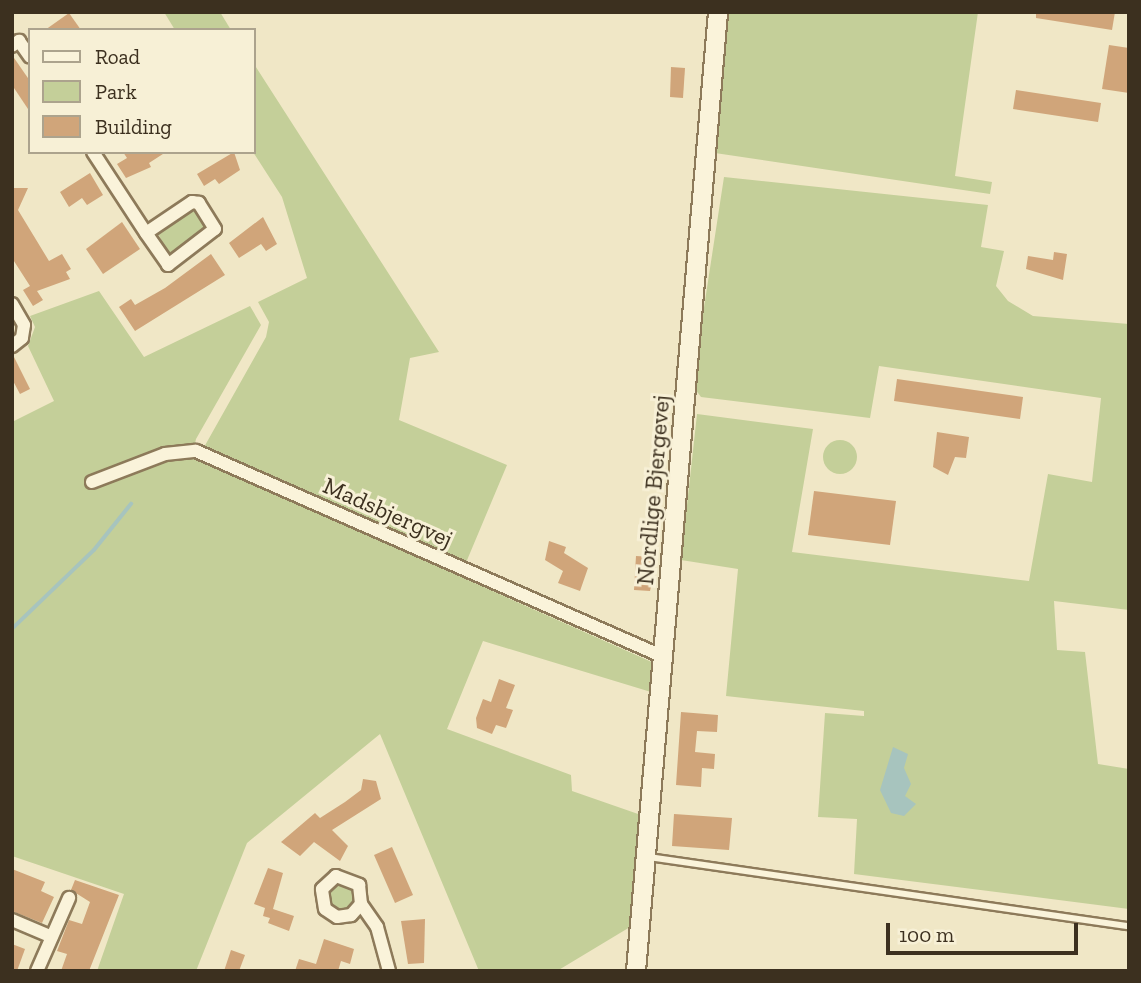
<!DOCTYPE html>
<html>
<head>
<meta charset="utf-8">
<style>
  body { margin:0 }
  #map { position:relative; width:1141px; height:983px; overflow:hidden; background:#f0e7c6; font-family:"Zilla Slab",serif }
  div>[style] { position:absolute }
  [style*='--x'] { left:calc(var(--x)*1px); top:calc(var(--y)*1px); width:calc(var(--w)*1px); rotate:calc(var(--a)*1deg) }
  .green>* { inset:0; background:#c4cf99 }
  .round { border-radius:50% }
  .water>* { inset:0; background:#a7c4be }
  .stream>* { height:3.5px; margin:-1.75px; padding:0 1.75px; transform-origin:1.75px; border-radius:1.75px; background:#a7c4be }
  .building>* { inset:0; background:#d0a57a }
  .roads { filter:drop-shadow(2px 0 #8d7a5a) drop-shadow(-2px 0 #8d7a5a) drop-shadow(0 2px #8d7a5a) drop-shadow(0 -2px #8d7a5a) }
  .lane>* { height:6px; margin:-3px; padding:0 3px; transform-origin:3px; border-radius:3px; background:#faf3da }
  .street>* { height:12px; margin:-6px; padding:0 6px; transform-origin:6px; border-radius:6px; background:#faf3da }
  .secondary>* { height:18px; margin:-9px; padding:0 9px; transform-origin:9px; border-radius:9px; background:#faf3da }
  span { translate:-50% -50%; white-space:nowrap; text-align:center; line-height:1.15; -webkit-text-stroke:6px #f7f0d6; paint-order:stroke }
  .street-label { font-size:24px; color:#3c301f }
  .frame { position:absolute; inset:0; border:14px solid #3c301f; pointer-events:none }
  .legend { position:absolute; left:28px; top:28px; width:228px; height:126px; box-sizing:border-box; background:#f7f0d6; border:2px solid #aca38d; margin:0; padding:9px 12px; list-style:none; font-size:21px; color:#3c301f }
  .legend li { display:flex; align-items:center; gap:14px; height:35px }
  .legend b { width:35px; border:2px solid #aca38d }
  .scale { position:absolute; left:886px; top:923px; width:192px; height:32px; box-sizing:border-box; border:4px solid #3c301f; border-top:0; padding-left:9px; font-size:21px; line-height:24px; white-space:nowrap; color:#3c301f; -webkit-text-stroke:5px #f7f0d6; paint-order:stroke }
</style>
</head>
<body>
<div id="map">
  <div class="green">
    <div style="clip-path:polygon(164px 12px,220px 12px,231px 30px,175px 30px)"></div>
    <div style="clip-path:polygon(728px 12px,978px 12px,955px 176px,992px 182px,990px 194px,715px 153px)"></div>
    <div style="clip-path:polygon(254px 64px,439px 352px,410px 358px,399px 420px,507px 465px,465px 565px,203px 449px,266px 337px,269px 322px,258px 302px,307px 278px,282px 197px,253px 152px)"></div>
    <div style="clip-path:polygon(724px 177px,988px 205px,981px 247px,1004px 251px,996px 286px,1008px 301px,1033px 316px,1129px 324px,1129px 610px,1054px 601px,1057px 650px,1085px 652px,1098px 764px,1129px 769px,1129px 909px,854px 874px,857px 819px,818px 817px,825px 713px,864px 716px,864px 711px,726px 696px,738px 569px,681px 560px,697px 414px,813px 429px,792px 552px,1029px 581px,1048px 474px,1092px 482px,1101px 398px,879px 366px,870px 418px,701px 397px,695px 389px,699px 340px)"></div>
    <div style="clip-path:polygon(192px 211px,201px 214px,207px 229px,175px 254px,167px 253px,158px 233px)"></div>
    <div style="clip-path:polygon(99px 291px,144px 357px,250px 306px,261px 325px,196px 439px,192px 457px,654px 663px,651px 692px,483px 641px,447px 729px,571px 775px,572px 791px,641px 815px,630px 927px,557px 971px,479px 971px,380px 734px,247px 843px,196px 971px,97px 971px,124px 894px,12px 856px,12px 422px,54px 401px,28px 346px,35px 327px,30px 316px)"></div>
    <div class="round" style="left:823px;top:440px;width:34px;height:34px"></div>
    <div style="clip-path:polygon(337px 882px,354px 888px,355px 903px,348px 911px,329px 906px,327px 892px)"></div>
  </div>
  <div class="water">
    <div style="clip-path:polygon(893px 747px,908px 754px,904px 768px,911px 784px,905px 796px,916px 804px,904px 816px,891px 813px,880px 790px)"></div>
  </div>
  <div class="stream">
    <div style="--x:13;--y:628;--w:112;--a:-43.9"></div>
    <div style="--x:94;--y:550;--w:59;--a:-51.2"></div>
  </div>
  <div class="building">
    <div style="clip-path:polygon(1036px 12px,1115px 12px,1112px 30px,1036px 18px)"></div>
    <div style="clip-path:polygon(69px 13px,81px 30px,45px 30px)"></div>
    <div style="clip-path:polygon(1109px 45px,1129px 48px,1129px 93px,1102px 89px)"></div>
    <div style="clip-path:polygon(12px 55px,30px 81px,30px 112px,12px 85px)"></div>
    <div style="clip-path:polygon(671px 67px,685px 68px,683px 98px,670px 97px)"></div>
    <div style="clip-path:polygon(1016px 90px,1101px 103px,1098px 122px,1013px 109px)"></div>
    <div style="clip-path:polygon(123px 152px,166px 152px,149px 163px,151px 167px,126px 178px,117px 164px,127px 158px)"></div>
    <div style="clip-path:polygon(234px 152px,240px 170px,219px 184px,215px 179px,204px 186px,197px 174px)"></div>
    <div style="clip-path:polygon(90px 173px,103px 195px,87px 205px,82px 198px,69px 207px,60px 192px)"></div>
    <div style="clip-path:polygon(12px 188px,28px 188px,18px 210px,49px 261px,62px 254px,71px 269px,66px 272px,70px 279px,37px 291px,43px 300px,33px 306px,23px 290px,30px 286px,12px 258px)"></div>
    <div style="clip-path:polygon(263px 217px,277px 244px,266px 251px,261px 244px,239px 258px,229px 243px)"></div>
    <div style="clip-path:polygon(122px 222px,140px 249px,103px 274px,86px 249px)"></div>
    <div style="clip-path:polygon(1054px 252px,1067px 254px,1063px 280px,1026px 269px,1028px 256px,1053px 260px)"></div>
    <div style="clip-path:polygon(211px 254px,225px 275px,135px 331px,119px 307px,131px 299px,135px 305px,165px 288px)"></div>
    <div style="clip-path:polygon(13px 355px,30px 389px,20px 394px,12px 379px)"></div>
    <div style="clip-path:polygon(897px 379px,1023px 397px,1020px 419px,894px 401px)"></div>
    <div style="clip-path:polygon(937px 432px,969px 437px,966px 458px,955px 457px,948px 475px,933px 467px)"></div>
    <div style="clip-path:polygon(814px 491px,896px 501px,890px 545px,808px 535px)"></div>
    <div style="clip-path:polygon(549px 541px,566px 547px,564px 553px,588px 568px,580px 591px,558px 583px,563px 571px,545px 560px)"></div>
    <div style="clip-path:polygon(636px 556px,652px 557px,656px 565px,650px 591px,634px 590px)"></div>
    <div style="clip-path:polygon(499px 679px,515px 685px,506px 708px,513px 710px,506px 728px,496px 725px,492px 734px,477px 728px,476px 718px,483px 699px,491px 702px)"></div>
    <div style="clip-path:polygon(681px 712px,718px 715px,717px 732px,697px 731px,695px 752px,715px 754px,714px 769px,702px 768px,701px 787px,676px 785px)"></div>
    <div style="clip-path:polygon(363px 779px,376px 781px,381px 799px,332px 830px,348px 846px,340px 861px,314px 842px,300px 856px,281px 842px,315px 813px,320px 818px,345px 802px,361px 790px)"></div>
    <div style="clip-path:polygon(674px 814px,732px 818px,729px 850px,672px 846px)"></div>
    <div style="clip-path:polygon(392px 847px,413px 895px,395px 903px,374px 855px)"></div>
    <div style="clip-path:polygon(268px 868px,283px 873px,273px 909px,294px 916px,289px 931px,268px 923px,270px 918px,263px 916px,265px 908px,254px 904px)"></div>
    <div style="clip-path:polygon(12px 869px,45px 882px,41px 891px,54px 897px,42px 923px,12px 911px)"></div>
    <div style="clip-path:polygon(75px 880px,119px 895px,89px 971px,61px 971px,67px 954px,57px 951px,69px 920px,82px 924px,90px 902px,71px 890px)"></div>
    <div style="clip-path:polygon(425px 919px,424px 963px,408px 964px,401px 921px)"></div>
    <div style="clip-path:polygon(324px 939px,354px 949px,350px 964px,341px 961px,338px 971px,295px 971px,299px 959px,316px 964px)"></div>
    <div style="clip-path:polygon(12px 944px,25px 949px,17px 971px,12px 971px)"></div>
    <div style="clip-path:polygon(231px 950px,245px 955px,239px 971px,224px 971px)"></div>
  </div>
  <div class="roads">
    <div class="lane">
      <div style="--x:648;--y:857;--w:486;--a:8.2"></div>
    </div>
    <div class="street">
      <div style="--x:12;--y:46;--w:9;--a:-36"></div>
      <div style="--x:19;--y:41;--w:19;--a:55"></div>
      <div style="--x:93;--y:152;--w:97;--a:56.8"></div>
      <div style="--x:146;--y:233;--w:39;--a:55"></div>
      <div style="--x:168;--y:265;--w:59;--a:-37.5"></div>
      <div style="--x:215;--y:229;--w:31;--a:-122"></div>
      <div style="--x:199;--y:203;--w:7;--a:-172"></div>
      <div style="--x:192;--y:202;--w:55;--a:146"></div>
      <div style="--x:12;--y:304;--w:24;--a:60"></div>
      <div style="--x:24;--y:325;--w:13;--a:99"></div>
      <div style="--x:22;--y:338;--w:13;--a:141"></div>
      <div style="--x:92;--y:482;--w:78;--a:-21"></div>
      <div style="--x:165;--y:454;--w:31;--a:-6"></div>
      <div style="--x:196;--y:451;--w:511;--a:23.76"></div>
      <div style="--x:361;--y:904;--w:15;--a:132"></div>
      <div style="--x:351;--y:915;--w:14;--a:172"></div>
      <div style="--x:337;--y:917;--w:14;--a:-146"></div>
      <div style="--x:325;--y:909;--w:20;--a:-99"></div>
      <div style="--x:322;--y:889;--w:19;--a:-43"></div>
      <div style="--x:336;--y:876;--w:25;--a:21"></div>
      <div style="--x:359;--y:885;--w:19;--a:84"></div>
      <div style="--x:361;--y:904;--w:28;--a:55"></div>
      <div style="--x:377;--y:927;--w:46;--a:74.7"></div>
      <div style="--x:12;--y:920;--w:43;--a:23"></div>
      <div style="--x:37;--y:971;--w:80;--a:-66.3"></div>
    </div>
    <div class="secondary">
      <div style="--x:636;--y:971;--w:962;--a:-85.11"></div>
    </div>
  </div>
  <div class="street-label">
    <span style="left:653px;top:490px;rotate:-85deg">Nordlige Bjergevej</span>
    <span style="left:388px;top:512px;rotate:24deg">Madsbjergvej</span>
  </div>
  <div class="frame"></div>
  <ul class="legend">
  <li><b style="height:9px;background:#faf3da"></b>Road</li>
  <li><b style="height:19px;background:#c4cf99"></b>Park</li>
  <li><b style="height:19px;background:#d0a57a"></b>Building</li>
  </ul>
  <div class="scale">100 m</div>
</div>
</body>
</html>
